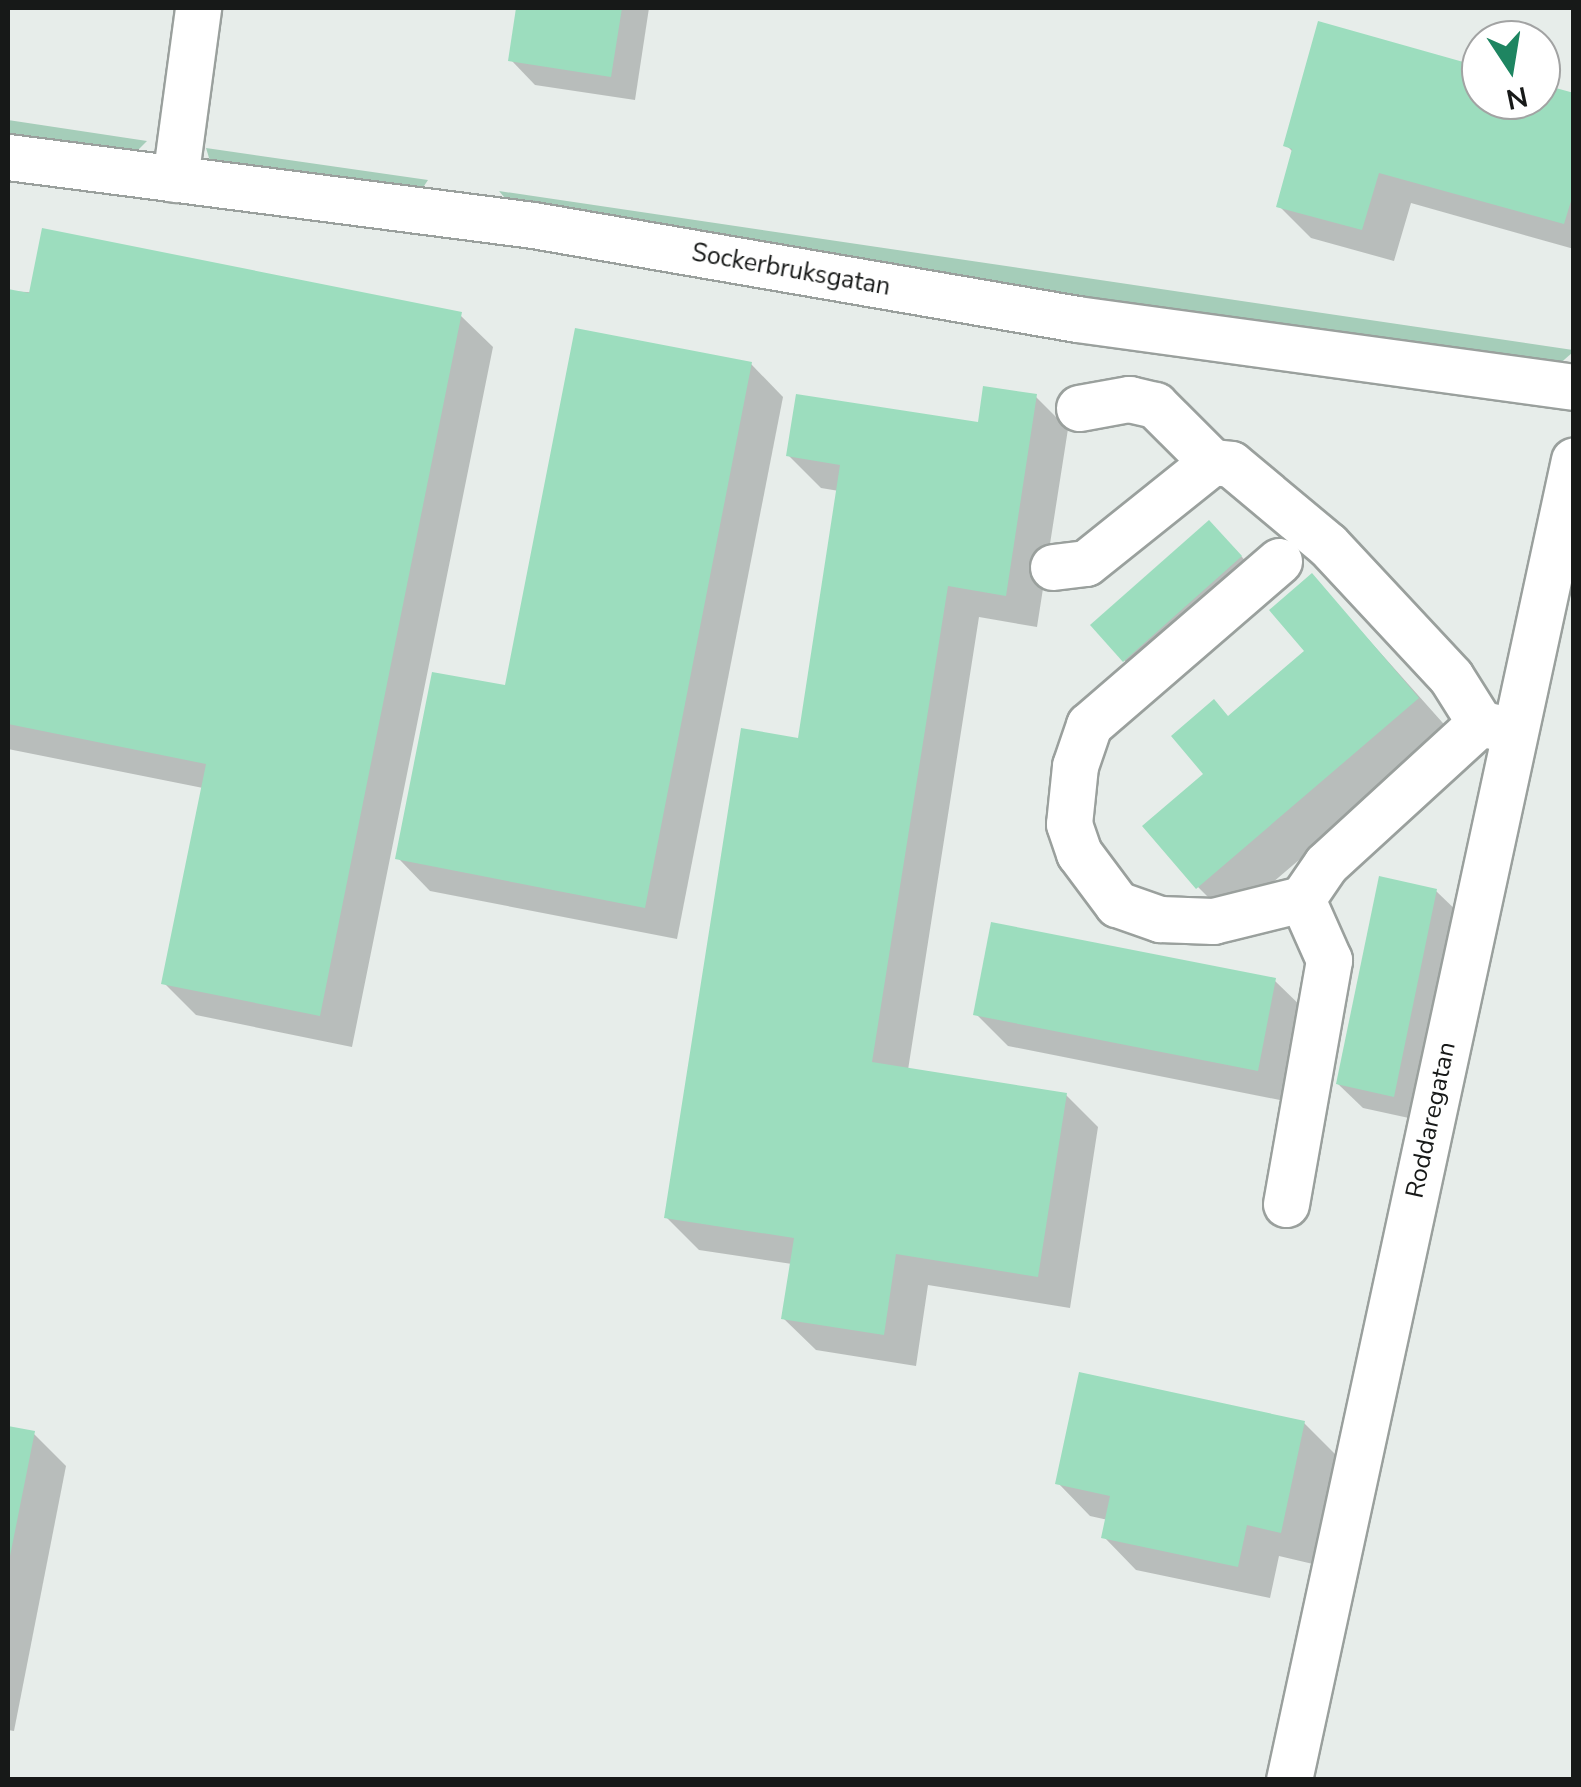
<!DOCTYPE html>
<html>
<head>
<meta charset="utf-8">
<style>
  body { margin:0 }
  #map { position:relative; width:1581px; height:1787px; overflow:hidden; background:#e7edea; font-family:"Nunito Sans",sans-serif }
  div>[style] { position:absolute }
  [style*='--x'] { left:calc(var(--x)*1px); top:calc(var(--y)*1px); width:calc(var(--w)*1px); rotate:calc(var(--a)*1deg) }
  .green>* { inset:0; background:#a5cdb9 }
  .shadow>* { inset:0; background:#0003 }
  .building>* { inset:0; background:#9cddbe }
  .roads { filter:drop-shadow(2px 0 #9aa09d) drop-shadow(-2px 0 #9aa09d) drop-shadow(0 2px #9aa09d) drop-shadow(0 -2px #9aa09d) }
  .minor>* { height:45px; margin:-22.5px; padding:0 22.5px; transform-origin:22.5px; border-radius:22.5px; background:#fff }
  span { translate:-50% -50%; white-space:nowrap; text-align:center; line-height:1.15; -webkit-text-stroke:8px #fff; paint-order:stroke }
  .street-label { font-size:25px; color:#171918 }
  .frame { position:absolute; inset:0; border:10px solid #171918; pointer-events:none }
  .north { position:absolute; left:1461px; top:20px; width:100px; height:100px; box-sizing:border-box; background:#fff; border:2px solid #a2a3a3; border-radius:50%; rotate:168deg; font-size:28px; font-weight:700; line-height:40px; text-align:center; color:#171918 }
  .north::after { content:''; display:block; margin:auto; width:35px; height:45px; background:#1e8561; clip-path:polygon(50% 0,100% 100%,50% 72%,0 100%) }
</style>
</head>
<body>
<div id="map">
  <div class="green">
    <div style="clip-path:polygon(8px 120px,147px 141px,133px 155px,8px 141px)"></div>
    <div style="clip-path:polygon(206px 148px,428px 180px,422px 189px,210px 161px)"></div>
    <div style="clip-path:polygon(499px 191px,1573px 350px,1573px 352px,1556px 367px,521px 217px)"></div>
  </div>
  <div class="shadow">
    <div style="clip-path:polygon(519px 8px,649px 8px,635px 100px,535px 85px,511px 60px)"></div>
    <div style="clip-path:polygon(1481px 70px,1481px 100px,1541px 100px,1541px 86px,1574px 95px,1574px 249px,1411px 203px,1394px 261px,1311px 238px,1279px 206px,1294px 153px,1286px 145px)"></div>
    <div style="clip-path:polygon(8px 291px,460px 315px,493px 347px,352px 1047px,196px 1015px,164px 983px,203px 788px,8px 749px)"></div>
    <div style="clip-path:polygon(751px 364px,783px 397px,677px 939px,430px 891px,398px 858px,507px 688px)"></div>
    <div style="clip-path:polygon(1036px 397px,1068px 429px,1037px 627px,979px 617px,908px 1070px,1066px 1095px,1098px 1127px,1070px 1308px,928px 1285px,916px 1366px,816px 1350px,783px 1318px,792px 1264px,699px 1250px,666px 1217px,800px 741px,839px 491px,821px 488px,788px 455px,980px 425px)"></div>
    <div style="clip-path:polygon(1234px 548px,1264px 582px,1149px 684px,1124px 660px)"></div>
    <div style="clip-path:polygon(1312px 576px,1450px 731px,1230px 919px,1198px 887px,1207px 774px,1229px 719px,1307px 652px)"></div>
    <div style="clip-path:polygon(1436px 891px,1461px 915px,1418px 1120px,1363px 1108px,1338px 1084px)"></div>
    <div style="clip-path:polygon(1275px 981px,1308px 1013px,1290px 1102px,1008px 1046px,976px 1014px)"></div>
    <div style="clip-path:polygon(1304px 1423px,1336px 1455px,1313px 1564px,1279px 1556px,1270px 1598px,1136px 1570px,1104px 1537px,1108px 1520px,1090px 1516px,1058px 1483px)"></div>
    <div style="clip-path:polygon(8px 1429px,34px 1434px,66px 1466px,14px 1731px,8px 1730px)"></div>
  </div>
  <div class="building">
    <div style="clip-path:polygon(516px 8px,622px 8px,611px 77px,508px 61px)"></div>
    <div style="clip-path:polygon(1318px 21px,1481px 67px,1481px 100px,1541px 100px,1541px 84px,1574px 93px,1574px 191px,1564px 224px,1379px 173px,1362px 230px,1276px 207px,1292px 149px,1283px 146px)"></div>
    <div style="clip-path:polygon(42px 228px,462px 312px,320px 1016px,161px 984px,206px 764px,8px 724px,8px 289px,29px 293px)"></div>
    <div style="clip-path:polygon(575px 328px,752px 362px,645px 908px,395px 859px,432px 672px,505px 685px)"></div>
    <div style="clip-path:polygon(983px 386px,1037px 394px,1006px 596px,948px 586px,872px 1062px,1067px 1093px,1038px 1277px,896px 1254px,884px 1335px,781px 1319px,794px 1238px,664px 1218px,741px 728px,798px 738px,840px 465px,786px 456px,796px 394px,978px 422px)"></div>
    <div style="clip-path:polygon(1209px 520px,1242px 556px,1123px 662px,1090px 625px)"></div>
    <div style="clip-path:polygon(1312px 573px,1419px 698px,1196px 889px,1142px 826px,1203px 774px,1171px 736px,1214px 699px,1228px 716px,1304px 651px,1269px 610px)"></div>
    <div style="clip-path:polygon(1379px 876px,1437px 889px,1394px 1097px,1336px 1084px)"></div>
    <div style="clip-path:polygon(991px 922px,1276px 978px,1258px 1071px,973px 1015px)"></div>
    <div style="clip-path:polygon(1079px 1372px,1305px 1421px,1281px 1533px,1247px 1525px,1238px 1567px,1101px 1538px,1110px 1496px,1055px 1484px)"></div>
    <div style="clip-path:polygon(8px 1426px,35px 1431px,9px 1561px,8px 1561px)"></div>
  </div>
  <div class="roads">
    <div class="minor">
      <div style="--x:8;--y:157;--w:529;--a:7.38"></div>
      <div style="--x:533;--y:225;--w:552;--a:9.8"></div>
      <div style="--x:1077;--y:319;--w:502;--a:7.79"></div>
      <div style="--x:175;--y:179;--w:173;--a:-82.3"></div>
      <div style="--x:1079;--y:408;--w:51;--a:-10.2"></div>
      <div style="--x:1129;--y:399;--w:27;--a:13"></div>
      <div style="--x:1155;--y:405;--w:81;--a:45"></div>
      <div style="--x:1279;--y:561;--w:251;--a:139.2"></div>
      <div style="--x:1089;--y:725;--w:43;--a:108.9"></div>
      <div style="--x:1075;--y:766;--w:58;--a:95.9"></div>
      <div style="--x:1069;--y:824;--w:31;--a:71"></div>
      <div style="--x:1079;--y:853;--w:64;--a:53.3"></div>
      <div style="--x:1117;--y:904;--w:46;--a:19.2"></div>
      <div style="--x:1160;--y:919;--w:53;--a:2.2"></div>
      <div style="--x:1213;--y:921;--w:92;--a:-13.9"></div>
      <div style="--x:1302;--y:899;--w:42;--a:-55.6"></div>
      <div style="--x:1326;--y:864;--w:209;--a:-42.5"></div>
      <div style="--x:1480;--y:723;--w:34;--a:14"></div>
      <div style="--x:1053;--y:567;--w:33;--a:-7"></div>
      <div style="--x:1086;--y:563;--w:161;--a:-38.7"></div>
      <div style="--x:1212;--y:462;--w:19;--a:6"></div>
      <div style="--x:1231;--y:464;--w:126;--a:39.9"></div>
      <div style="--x:1328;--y:545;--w:180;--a:47"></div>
      <div style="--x:1451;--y:677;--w:54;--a:57.8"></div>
      <div style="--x:1286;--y:1204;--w:248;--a:-80"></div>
      <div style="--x:1329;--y:960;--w:67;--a:-113.9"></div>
      <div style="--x:1289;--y:1780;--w:1350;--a:-77.82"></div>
    </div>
  </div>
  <div class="street-label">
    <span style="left:791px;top:270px;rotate:10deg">Sockerbruksgatan</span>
    <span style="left:1431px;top:1120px;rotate:-78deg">Roddaregatan</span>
  </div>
  <div class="frame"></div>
  <div class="north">N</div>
</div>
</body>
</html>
